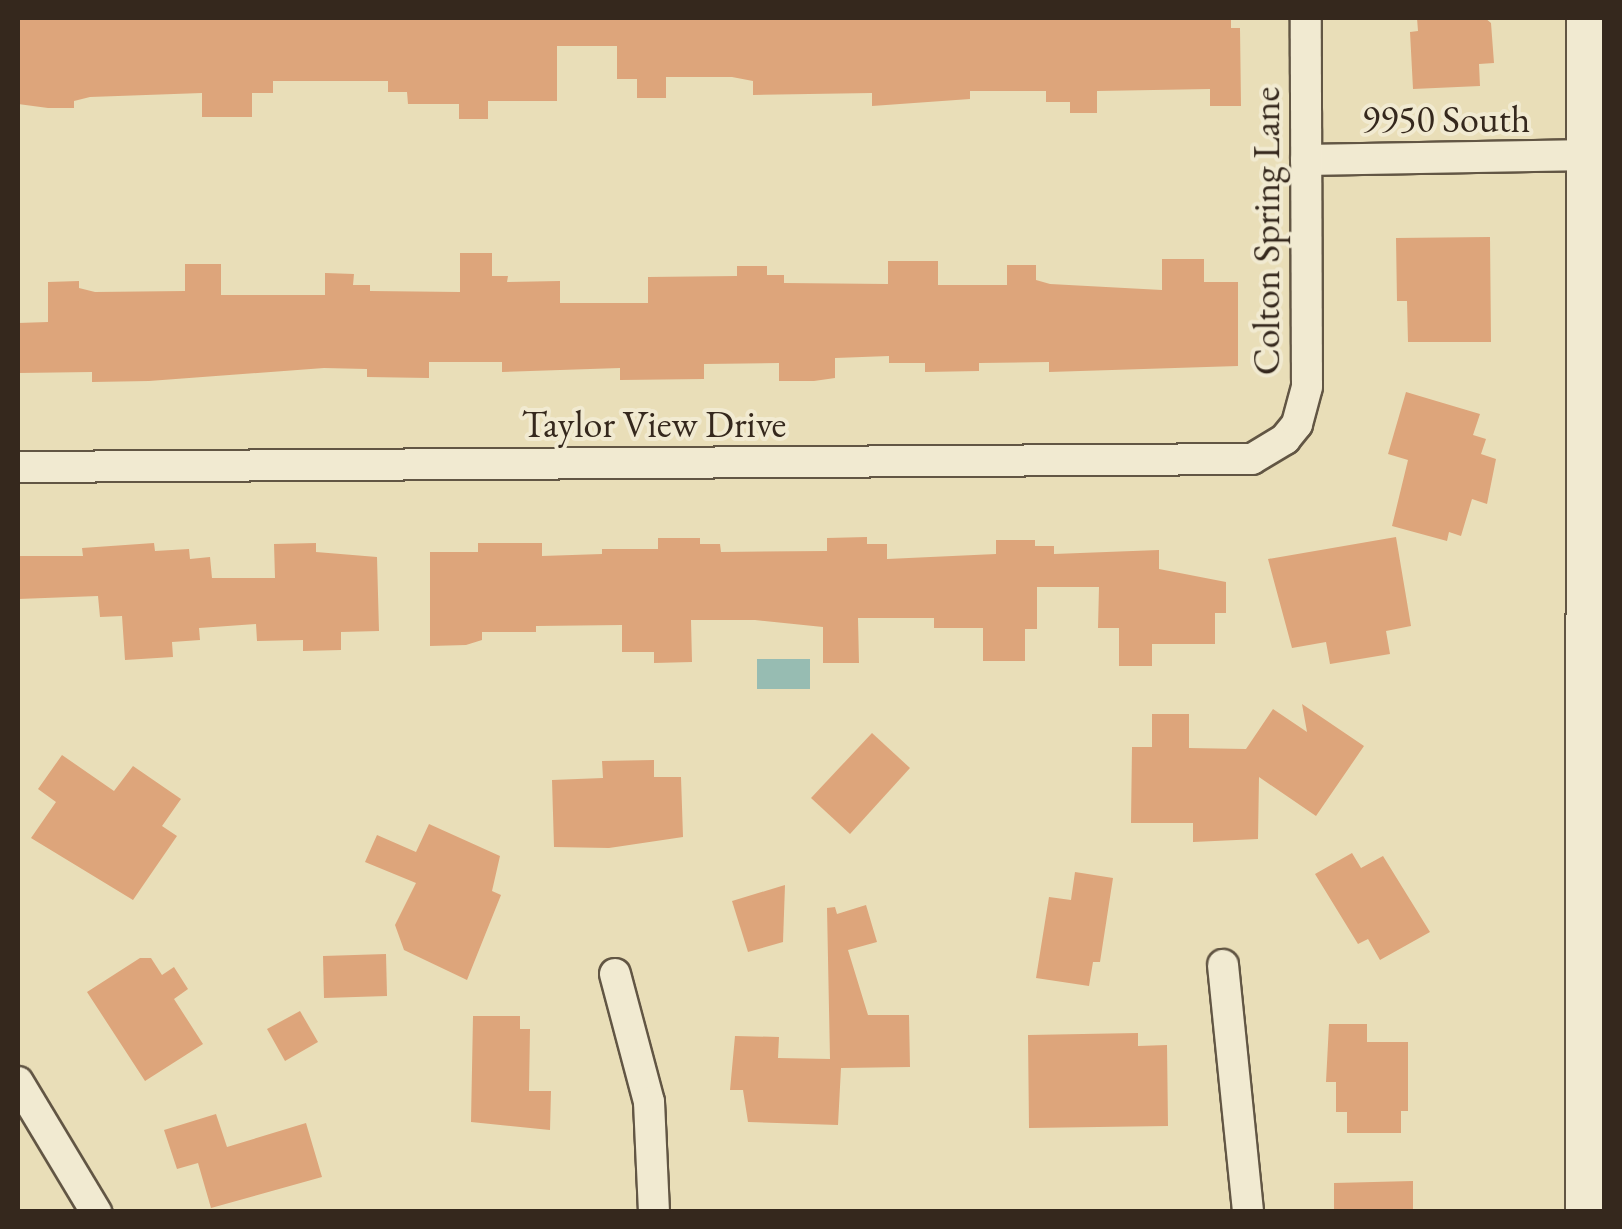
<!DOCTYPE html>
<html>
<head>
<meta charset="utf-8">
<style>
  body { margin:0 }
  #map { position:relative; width:1622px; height:1229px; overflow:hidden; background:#e9deb8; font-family:"EB Garamond",serif }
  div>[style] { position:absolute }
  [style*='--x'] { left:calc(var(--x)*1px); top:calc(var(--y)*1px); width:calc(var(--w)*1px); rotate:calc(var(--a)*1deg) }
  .water>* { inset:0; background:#97bcb2 }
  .building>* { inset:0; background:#dda57b }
  .roads { filter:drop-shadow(2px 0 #625644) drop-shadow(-2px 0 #625644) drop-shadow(0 2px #625644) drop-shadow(0 -2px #625644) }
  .street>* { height:30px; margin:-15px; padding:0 15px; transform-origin:15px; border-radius:15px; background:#f1ead1 }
  .secondary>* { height:42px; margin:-21px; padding:0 21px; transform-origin:21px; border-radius:21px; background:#f1ead1 }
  span { translate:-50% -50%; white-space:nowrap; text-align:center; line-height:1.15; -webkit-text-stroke:8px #f1ead1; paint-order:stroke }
  .street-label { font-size:38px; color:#35281d }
  .frame { position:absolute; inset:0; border:20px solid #35281d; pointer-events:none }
</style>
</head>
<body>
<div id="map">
  <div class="water">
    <div style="clip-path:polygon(757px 659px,810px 659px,810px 689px,757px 689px)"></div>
  </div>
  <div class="building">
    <div style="clip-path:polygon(18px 18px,1231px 18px,1231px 28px,1240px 28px,1241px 106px,1210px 106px,1210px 89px,1097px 91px,1097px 113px,1070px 113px,1070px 102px,1046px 102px,1046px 91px,970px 91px,970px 99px,872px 106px,872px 93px,753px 95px,753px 81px,732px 77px,666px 77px,666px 98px,637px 98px,637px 79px,617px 79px,617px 46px,557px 46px,557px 101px,488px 101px,488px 119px,459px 119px,459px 104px,408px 104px,407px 92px,388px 92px,388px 81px,273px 81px,273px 93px,252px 93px,252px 117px,202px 117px,202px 93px,90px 97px,74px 101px,74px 108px,48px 108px,18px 104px)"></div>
    <div style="clip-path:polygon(1417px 18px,1485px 18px,1491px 23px,1494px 63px,1479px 64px,1480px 86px,1413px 89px,1410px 32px,1418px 31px)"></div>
    <div style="clip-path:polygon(1490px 237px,1491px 342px,1408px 342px,1407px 301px,1397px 301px,1396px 238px)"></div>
    <div style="clip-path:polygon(460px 253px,492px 253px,492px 276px,508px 276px,507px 282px,560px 281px,560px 303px,648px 303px,648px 277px,737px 276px,737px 266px,767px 266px,767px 275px,784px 275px,784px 283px,888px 284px,888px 261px,938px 261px,938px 285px,1007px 285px,1007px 265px,1036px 265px,1036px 280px,1050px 284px,1162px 290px,1162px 259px,1204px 259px,1204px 282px,1238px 282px,1238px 366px,1049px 372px,1049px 362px,979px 363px,979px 371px,925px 372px,925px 363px,889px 363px,889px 356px,835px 358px,835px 378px,814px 381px,779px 381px,779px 363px,704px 364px,704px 379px,620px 380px,620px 368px,502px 372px,502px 362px,429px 362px,429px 378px,367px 377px,367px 369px,324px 368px,149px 381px,92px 382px,92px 372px,18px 373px,18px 323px,48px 322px,48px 282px,79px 281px,79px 288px,95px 292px,185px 291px,185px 264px,221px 264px,221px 295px,325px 295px,325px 273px,354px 274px,353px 285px,370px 285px,370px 291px,460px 292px)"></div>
    <div style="clip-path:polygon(1406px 392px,1480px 414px,1473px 435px,1486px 439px,1481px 454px,1496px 459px,1487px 504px,1472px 499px,1461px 536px,1449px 532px,1447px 541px,1392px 526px,1408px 460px,1388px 454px)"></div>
    <div style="clip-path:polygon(867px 537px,867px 544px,887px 544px,887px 559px,996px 554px,996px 540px,1035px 540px,1035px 546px,1054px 546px,1054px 554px,1159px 550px,1159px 569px,1226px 582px,1226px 613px,1215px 613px,1215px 644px,1152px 644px,1152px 666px,1119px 666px,1119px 628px,1098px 628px,1099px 587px,1037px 587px,1037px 629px,1025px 629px,1025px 661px,983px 661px,983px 628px,934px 628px,934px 618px,858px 618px,859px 663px,823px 663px,823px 627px,755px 620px,691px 620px,692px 662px,654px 663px,654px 652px,622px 652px,622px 625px,536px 626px,536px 632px,482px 632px,482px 640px,466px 645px,430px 646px,430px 552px,478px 552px,478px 543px,542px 543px,542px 556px,602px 554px,602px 549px,658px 549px,658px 538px,700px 538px,700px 544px,720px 544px,721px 552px,827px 551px,827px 538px)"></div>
    <div style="clip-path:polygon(1396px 537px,1411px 626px,1386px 631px,1390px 654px,1330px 664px,1326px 642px,1292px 648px,1268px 559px)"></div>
    <div style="clip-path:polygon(154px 543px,155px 551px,189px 549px,190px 559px,210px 557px,212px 578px,275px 578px,274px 544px,316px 543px,316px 552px,377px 557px,379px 631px,341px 632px,341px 650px,303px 651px,303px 640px,257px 641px,256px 624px,199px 628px,200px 640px,172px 642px,173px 657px,125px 660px,122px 616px,100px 617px,98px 596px,18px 599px,18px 556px,83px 556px,82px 548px)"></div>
    <div style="clip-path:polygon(1302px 704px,1364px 746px,1316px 816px,1259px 777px,1258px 839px,1193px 842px,1193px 823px,1131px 823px,1132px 747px,1152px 747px,1152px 714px,1189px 714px,1189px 748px,1246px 749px,1273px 709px,1307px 732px)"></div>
    <div style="clip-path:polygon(872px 733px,910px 768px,850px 834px,811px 798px)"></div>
    <div style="clip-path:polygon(62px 755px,114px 791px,133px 766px,181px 799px,162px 826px,177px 836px,133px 900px,31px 838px,56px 802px,38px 789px)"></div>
    <div style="clip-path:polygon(654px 760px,654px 777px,681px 777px,683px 837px,609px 848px,554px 847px,552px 780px,603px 778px,602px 761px)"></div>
    <div style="clip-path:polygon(429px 824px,500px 856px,492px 891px,501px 895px,467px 980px,404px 950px,395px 925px,416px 883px,365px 862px,377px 835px,416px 852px)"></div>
    <div style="clip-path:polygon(1352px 853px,1361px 868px,1383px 856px,1430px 932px,1380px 960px,1368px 939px,1358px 944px,1315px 874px)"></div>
    <div style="clip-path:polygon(1075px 872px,1113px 878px,1100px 962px,1093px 962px,1089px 986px,1036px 978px,1049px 897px,1071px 900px)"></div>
    <div style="clip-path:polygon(785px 885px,783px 942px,748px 952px,732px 901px)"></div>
    <div style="clip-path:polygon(866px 905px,877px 942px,848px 950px,868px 1015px,909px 1015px,910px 1067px,841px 1068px,838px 1125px,748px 1122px,743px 1090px,730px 1090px,735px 1036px,779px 1037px,778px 1058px,830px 1059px,827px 908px,835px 907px,837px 914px)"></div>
    <div style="clip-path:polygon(386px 954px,387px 996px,324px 998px,323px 956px)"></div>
    <div style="clip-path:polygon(140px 958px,151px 958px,162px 975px,174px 967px,188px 989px,174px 999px,203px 1044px,145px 1081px,87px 992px)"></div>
    <div style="clip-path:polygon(300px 1011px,318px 1042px,285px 1061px,267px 1029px)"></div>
    <div style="clip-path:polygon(473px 1016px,520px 1016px,520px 1029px,530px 1029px,529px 1091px,551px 1091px,550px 1130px,471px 1122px)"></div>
    <div style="clip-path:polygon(1329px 1024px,1367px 1024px,1367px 1042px,1408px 1042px,1408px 1111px,1401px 1111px,1401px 1133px,1347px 1133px,1347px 1112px,1336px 1112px,1336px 1082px,1326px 1082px)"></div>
    <div style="clip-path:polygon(1138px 1033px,1138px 1046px,1167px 1045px,1168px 1126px,1029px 1128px,1028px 1035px)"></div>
    <div style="clip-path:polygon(216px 1114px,227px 1147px,306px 1123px,322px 1177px,211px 1208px,198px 1163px,177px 1169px,164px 1130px)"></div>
    <div style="clip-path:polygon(1413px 1181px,1413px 1210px,1334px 1212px,1334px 1183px)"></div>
  </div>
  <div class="roads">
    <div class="street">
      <div style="--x:1306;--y:160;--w:298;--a:-1"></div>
      <div style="--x:18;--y:467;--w:1234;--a:-0.37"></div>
      <div style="--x:1252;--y:459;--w:39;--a:-31"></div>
      <div style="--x:1285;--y:439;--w:19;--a:-51"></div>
      <div style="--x:1297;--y:424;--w:38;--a:-75"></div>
      <div style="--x:1307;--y:387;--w:369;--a:-90.2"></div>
      <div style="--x:1223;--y:965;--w:248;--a:84.2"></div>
      <div style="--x:615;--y:974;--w:132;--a:75.1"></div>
      <div style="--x:649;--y:1102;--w:110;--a:87.4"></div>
      <div style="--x:18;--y:1082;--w:152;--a:59"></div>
    </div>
    <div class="secondary">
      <div style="--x:1587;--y:1212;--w:1194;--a:-89.95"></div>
    </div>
  </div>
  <div class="street-label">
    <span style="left:1446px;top:119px">9950 South</span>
    <span style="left:1266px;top:231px;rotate:-90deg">Colton Spring Lane</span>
    <span style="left:654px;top:424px">Taylor View Drive</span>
  </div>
  <div class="frame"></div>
</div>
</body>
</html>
